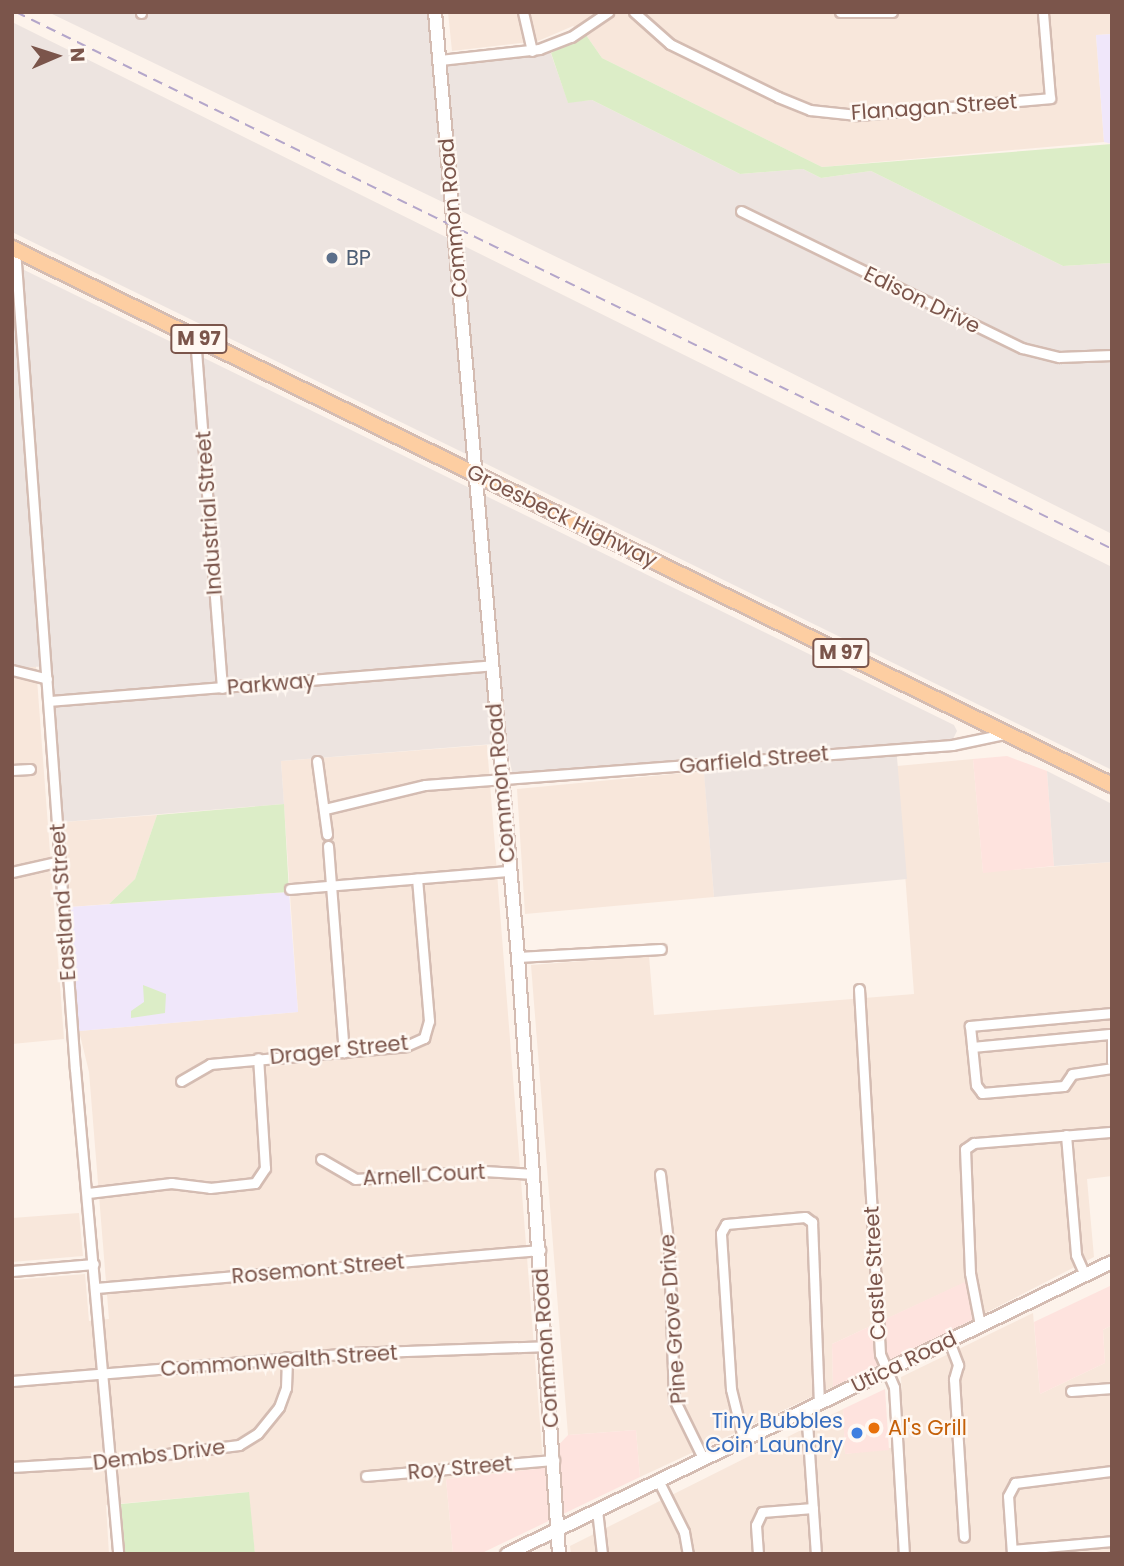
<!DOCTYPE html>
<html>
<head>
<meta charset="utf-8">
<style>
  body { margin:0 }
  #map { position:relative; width:1124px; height:1566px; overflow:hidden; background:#fdf3eb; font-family:Poppins,sans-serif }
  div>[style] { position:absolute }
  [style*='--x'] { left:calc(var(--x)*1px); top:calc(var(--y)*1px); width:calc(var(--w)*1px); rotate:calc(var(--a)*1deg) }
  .residential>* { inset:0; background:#f8e7db }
  .commercial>* { inset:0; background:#fee3de }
  .industrial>* { inset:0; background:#ede4e0 }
  .education>* { inset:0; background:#f0e7fa }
  .green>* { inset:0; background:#dcedc7 }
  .roads { filter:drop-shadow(2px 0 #d4bcb2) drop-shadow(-2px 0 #d4bcb2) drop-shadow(0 2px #d4bcb2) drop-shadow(0 -2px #d4bcb2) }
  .street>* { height:9px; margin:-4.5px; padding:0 4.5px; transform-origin:4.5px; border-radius:4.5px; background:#fff }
  .secondary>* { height:12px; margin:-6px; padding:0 6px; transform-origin:6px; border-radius:6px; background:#fff }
  .primary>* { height:14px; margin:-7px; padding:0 7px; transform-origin:7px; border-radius:7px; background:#fdcea2 }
  .rail>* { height:2px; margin-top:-1px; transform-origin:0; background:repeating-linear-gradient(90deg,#b4a6ca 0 10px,transparent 0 17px) }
  .dots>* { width:19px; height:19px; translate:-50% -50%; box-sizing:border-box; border:4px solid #fff8f2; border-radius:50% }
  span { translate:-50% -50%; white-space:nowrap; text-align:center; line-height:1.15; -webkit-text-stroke:5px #fff8f2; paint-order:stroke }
  .shield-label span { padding:2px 5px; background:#fff8f2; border:2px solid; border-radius:5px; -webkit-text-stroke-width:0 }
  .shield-label { font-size:19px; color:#7b554b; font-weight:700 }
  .street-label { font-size:21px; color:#7b554b }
  .service-label { font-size:21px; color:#4e5e75 }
  .left { translate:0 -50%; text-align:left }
  .shop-label { font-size:21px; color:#366cbe }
  .right { translate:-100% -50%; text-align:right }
  .food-label { font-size:21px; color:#c56008 }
  .frame { position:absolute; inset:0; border:14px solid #7b554b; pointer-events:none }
  .north { position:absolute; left:21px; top:21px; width:70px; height:70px; -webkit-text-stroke:5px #fff8f2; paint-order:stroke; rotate:87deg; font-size:19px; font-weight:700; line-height:28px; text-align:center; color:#7b554b }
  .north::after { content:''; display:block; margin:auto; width:24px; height:32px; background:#7b554b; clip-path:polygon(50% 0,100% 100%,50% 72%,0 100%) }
</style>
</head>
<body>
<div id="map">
  <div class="residential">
    <div style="clip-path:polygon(448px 12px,1112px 12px,1112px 34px,1096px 35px,1104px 142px,822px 167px,602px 58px,586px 35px,573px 26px,538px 41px,452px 51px)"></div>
    <div style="clip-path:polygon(36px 666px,64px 1039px,12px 1044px,12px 668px)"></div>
    <div style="clip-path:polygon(487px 745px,543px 1462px,537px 1469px,446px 1479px,453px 1554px,255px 1554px,248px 1492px,106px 1505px,109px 1554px,12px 1554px,12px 1280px,85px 1274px,89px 1321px,109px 1319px,89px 1072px,79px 1031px,298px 1012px,281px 761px)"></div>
    <div style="clip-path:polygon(973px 759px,983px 872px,1112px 862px,1112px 1176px,1087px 1179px,1094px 1257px,972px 1320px,968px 1281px,832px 1344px,833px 1387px,640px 1477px,636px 1430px,568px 1435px,531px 965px,649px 956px,654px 1015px,914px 994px,897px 766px)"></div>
    <div style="clip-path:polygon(704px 771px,714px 897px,525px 914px,517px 789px)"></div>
    <div style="clip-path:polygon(157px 815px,135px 879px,109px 904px,70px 907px,64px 822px)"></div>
    <div style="clip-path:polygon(79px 1213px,83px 1256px,12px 1262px,12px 1218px)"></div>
    <div style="clip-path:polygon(1033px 1313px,1040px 1394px,1105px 1363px,1103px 1330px,1112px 1325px,1112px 1554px,571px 1554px,570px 1546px,843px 1409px,845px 1454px,904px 1446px,901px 1377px)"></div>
  </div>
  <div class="commercial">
    <div style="clip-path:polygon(1007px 756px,1047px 771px,1054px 866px,983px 873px,973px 759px)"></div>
    <div style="clip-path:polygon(969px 1280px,972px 1320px,833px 1387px,832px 1344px)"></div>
    <div style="clip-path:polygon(1112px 1285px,1112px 1325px,1103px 1330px,1105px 1363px,1040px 1394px,1034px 1322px)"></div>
    <div style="clip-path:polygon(885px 1389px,889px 1450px,845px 1454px,843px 1409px)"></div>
    <div style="clip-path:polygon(636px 1430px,640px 1477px,480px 1554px,453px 1554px,446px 1479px,536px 1469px,568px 1435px)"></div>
  </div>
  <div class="industrial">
    <div style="clip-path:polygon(48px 12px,430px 12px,435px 64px,550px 51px,568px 102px,592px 100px,740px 174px,803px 169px,821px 178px,871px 171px,1063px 266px,1112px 263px,1112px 534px,650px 302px)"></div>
    <div style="clip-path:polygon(12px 22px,1112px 567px,1112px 770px,12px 232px)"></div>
    <div style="clip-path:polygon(12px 264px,954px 725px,957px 731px,953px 739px,896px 745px,907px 879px,714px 897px,703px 761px,513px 776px,506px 743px,281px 761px,284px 804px,63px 822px,51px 666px,12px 668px)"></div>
    <div style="clip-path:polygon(1047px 771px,1112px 804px,1112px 862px,1054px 866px)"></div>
  </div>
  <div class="education">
    <div style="clip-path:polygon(1112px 34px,1112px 144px,1104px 142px,1096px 35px)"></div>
    <div style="clip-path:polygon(289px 892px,298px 1012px,79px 1031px,70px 907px)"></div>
  </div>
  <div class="green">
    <div style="clip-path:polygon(586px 35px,602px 58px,822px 167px,1112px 144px,1112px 263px,1063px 266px,871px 171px,821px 178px,803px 169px,740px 174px,592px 100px,568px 103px,551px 53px)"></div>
    <div style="clip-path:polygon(284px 804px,289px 892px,109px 904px,135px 879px,157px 815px)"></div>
    <div style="clip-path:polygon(143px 985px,166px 994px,165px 1013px,131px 1018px,131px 1011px,144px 1002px)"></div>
    <div style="clip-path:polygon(249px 1492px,255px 1554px,125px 1554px,121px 1504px)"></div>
  </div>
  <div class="roads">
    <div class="street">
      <div style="--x:141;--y:12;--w:1;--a:90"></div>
      <div style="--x:523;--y:12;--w:40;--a:77"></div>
      <div style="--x:634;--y:12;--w:48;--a:41.6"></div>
      <div style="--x:670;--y:44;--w:120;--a:26.1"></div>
      <div style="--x:778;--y:97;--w:35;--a:22"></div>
      <div style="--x:810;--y:110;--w:47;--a:6.1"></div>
      <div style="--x:857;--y:115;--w:194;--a:-5"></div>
      <div style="--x:1050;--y:98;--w:86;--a:-94.7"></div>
      <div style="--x:840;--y:12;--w:52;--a:0"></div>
      <div style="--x:440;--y:60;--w:100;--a:-6.3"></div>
      <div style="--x:539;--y:49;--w:34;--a:-21"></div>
      <div style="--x:571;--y:37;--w:45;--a:-34"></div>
      <div style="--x:741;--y:211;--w:313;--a:26"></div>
      <div style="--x:1022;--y:348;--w:38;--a:14"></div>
      <div style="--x:1059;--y:357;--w:53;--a:-2.2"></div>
      <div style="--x:15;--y:249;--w:822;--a:85.82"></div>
      <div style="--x:75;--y:1069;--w:487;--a:84.9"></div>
      <div style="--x:195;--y:337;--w:352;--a:85.6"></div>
      <div style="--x:12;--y:670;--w:36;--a:14"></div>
      <div style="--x:49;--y:701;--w:444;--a:-4.6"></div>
      <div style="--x:317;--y:761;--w:74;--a:82.2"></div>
      <div style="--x:12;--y:770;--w:18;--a:-3"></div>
      <div style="--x:325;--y:809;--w:103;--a:-13.5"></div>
      <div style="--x:425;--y:785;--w:529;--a:-4.34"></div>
      <div style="--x:952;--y:745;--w:53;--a:-11.9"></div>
      <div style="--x:328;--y:846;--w:207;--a:85.6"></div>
      <div style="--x:12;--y:872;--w:49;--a:-12.9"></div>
      <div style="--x:290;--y:889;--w:220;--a:-4.7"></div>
      <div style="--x:518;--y:957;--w:143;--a:-3.2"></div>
      <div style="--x:859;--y:989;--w:366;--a:86.7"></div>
      <div style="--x:880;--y:1354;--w:36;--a:67"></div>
      <div style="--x:894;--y:1387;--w:167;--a:86.6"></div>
      <div style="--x:1112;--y:1013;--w:143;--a:174.8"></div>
      <div style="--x:970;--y:1026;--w:59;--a:84.2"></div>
      <div style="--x:976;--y:1085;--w:10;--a:53"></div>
      <div style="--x:982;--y:1093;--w:82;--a:-4.9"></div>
      <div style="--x:1064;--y:1086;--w:14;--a:-56"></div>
      <div style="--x:1072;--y:1074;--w:40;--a:-8.5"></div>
      <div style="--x:1112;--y:1034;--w:28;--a:90"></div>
      <div style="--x:972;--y:1047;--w:138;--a:-5.4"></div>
      <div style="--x:181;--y:1081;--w:34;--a:-30"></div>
      <div style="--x:210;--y:1064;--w:197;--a:-5.2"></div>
      <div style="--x:406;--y:1046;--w:20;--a:-24"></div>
      <div style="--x:424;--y:1038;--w:18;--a:-74"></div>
      <div style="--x:429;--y:1021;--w:143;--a:-94.8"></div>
      <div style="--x:1066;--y:1135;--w:120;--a:85.2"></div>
      <div style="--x:1076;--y:1255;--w:22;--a:66"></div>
      <div style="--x:321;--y:1159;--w:39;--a:30"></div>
      <div style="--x:355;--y:1179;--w:129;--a:-3.5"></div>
      <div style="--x:484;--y:1171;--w:50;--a:3.4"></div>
      <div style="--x:660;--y:1174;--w:77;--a:83.2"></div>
      <div style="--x:669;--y:1250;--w:149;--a:88.1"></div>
      <div style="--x:674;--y:1399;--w:66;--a:63.8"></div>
      <div style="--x:88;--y:1193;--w:84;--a:-6.9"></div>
      <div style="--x:171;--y:1183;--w:39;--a:7"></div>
      <div style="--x:210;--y:1188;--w:45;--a:-6.3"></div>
      <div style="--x:255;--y:1183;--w:18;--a:-56"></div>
      <div style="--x:265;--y:1168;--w:110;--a:-93.6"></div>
      <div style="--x:12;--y:1271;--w:82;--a:-4.9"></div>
      <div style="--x:96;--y:1288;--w:446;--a:-4.9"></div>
      <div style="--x:980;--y:1325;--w:53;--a:-100.9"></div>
      <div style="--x:970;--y:1273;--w:124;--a:-92.3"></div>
      <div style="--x:965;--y:1149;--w:11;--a:-34"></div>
      <div style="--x:974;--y:1143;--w:138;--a:-4.6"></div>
      <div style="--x:949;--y:1341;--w:26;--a:69"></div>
      <div style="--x:958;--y:1365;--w:15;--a:106"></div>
      <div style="--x:954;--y:1379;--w:158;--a:86.4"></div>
      <div style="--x:12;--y:1381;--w:339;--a:-4.7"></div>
      <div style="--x:350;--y:1353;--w:197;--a:-2"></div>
      <div style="--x:1071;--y:1391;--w:41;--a:-4.2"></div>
      <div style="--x:806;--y:1408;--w:146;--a:86.1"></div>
      <div style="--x:743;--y:1438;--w:50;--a:-103.8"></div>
      <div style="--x:731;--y:1389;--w:156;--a:-93.7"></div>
      <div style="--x:721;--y:1233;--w:10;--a:-61"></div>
      <div style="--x:726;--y:1224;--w:79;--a:-5.1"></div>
      <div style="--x:805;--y:1217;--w:9;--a:36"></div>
      <div style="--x:812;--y:1222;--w:180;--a:87.8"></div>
      <div style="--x:12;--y:1467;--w:99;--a:-3.5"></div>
      <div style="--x:111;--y:1461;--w:129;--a:-7.1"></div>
      <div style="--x:239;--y:1445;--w:22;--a:-32"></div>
      <div style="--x:258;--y:1433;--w:33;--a:-51"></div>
      <div style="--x:279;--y:1407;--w:20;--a:-70"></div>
      <div style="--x:286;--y:1388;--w:31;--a:-88"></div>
      <div style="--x:366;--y:1476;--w:189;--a:-4.9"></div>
      <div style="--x:658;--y:1480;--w:58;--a:63.4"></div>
      <div style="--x:684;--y:1532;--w:22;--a:80"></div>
      <div style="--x:597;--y:1510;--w:44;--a:83.5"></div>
      <div style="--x:1012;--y:1550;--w:100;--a:-5.1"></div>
      <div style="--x:758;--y:1554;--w:29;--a:-94"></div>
      <div style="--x:756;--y:1525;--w:14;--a:-65"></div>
      <div style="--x:762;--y:1512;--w:51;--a:-4.5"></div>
      <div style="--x:1012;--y:1554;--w:58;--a:-93.9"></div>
      <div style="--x:1008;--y:1496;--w:15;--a:-62"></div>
      <div style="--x:1015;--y:1483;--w:98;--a:-7.1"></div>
    </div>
    <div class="secondary">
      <div style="--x:435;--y:12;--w:949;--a:84.98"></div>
      <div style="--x:518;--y:957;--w:598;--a:86.07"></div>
      <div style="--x:507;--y:1554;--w:672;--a:-25.76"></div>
    </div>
    <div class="primary">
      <div style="--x:12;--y:248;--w:1224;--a:26.02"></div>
    </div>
  </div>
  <div class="rail">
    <div style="--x:16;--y:12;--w:1220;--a:26.1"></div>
  </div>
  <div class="dots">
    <div style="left:332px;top:258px;background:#5c6f8a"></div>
    <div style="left:874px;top:1428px;background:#e8710a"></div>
    <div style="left:857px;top:1433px;background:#3f7fe0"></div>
  </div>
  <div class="shield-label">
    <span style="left:199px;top:339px">M 97</span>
    <span style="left:841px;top:653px">M 97</span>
  </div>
  <div class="street-label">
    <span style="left:934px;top:107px;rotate:-4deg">Flanagan Street</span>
    <span style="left:453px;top:218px;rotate:-95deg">Common Road</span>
    <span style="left:922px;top:300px;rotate:26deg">Edison Drive</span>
    <span style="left:209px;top:513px;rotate:-94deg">Industrial Street</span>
    <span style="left:562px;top:516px;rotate:26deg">Groesbeck Highway</span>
    <span style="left:271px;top:684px;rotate:-5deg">Parkway</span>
    <span style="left:754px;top:760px;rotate:-5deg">Garfield Street</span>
    <span style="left:501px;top:783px;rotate:-95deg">Common Road</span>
    <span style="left:63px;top:902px;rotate:-94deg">Eastland Street</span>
    <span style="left:339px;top:1050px;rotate:-6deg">Drager Street</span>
    <span style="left:424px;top:1175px;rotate:-3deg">Arnell Court</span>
    <span style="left:318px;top:1269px;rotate:-5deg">Rosemont Street</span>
    <span style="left:875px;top:1273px;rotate:-93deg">Castle Street</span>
    <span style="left:673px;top:1319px;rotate:-94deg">Pine Grove Drive</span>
    <span style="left:546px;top:1348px;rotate:-94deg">Common Road</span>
    <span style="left:279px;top:1361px;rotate:-4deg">Commonwealth Street</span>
    <span style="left:904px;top:1362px;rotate:-26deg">Utica Road</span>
    <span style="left:159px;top:1455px;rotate:-7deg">Dembs Drive</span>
    <span style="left:460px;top:1468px;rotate:-5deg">Roy Street</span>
  </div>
  <div class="service-label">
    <span class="left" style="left:346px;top:258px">BP</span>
  </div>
  <div class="shop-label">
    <span class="right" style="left:843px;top:1433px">Tiny Bubbles<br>Coin Laundry</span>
  </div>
  <div class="food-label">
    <span class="left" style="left:888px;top:1428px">Al's Grill</span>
  </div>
  <div class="frame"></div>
  <div class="north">N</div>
</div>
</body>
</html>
